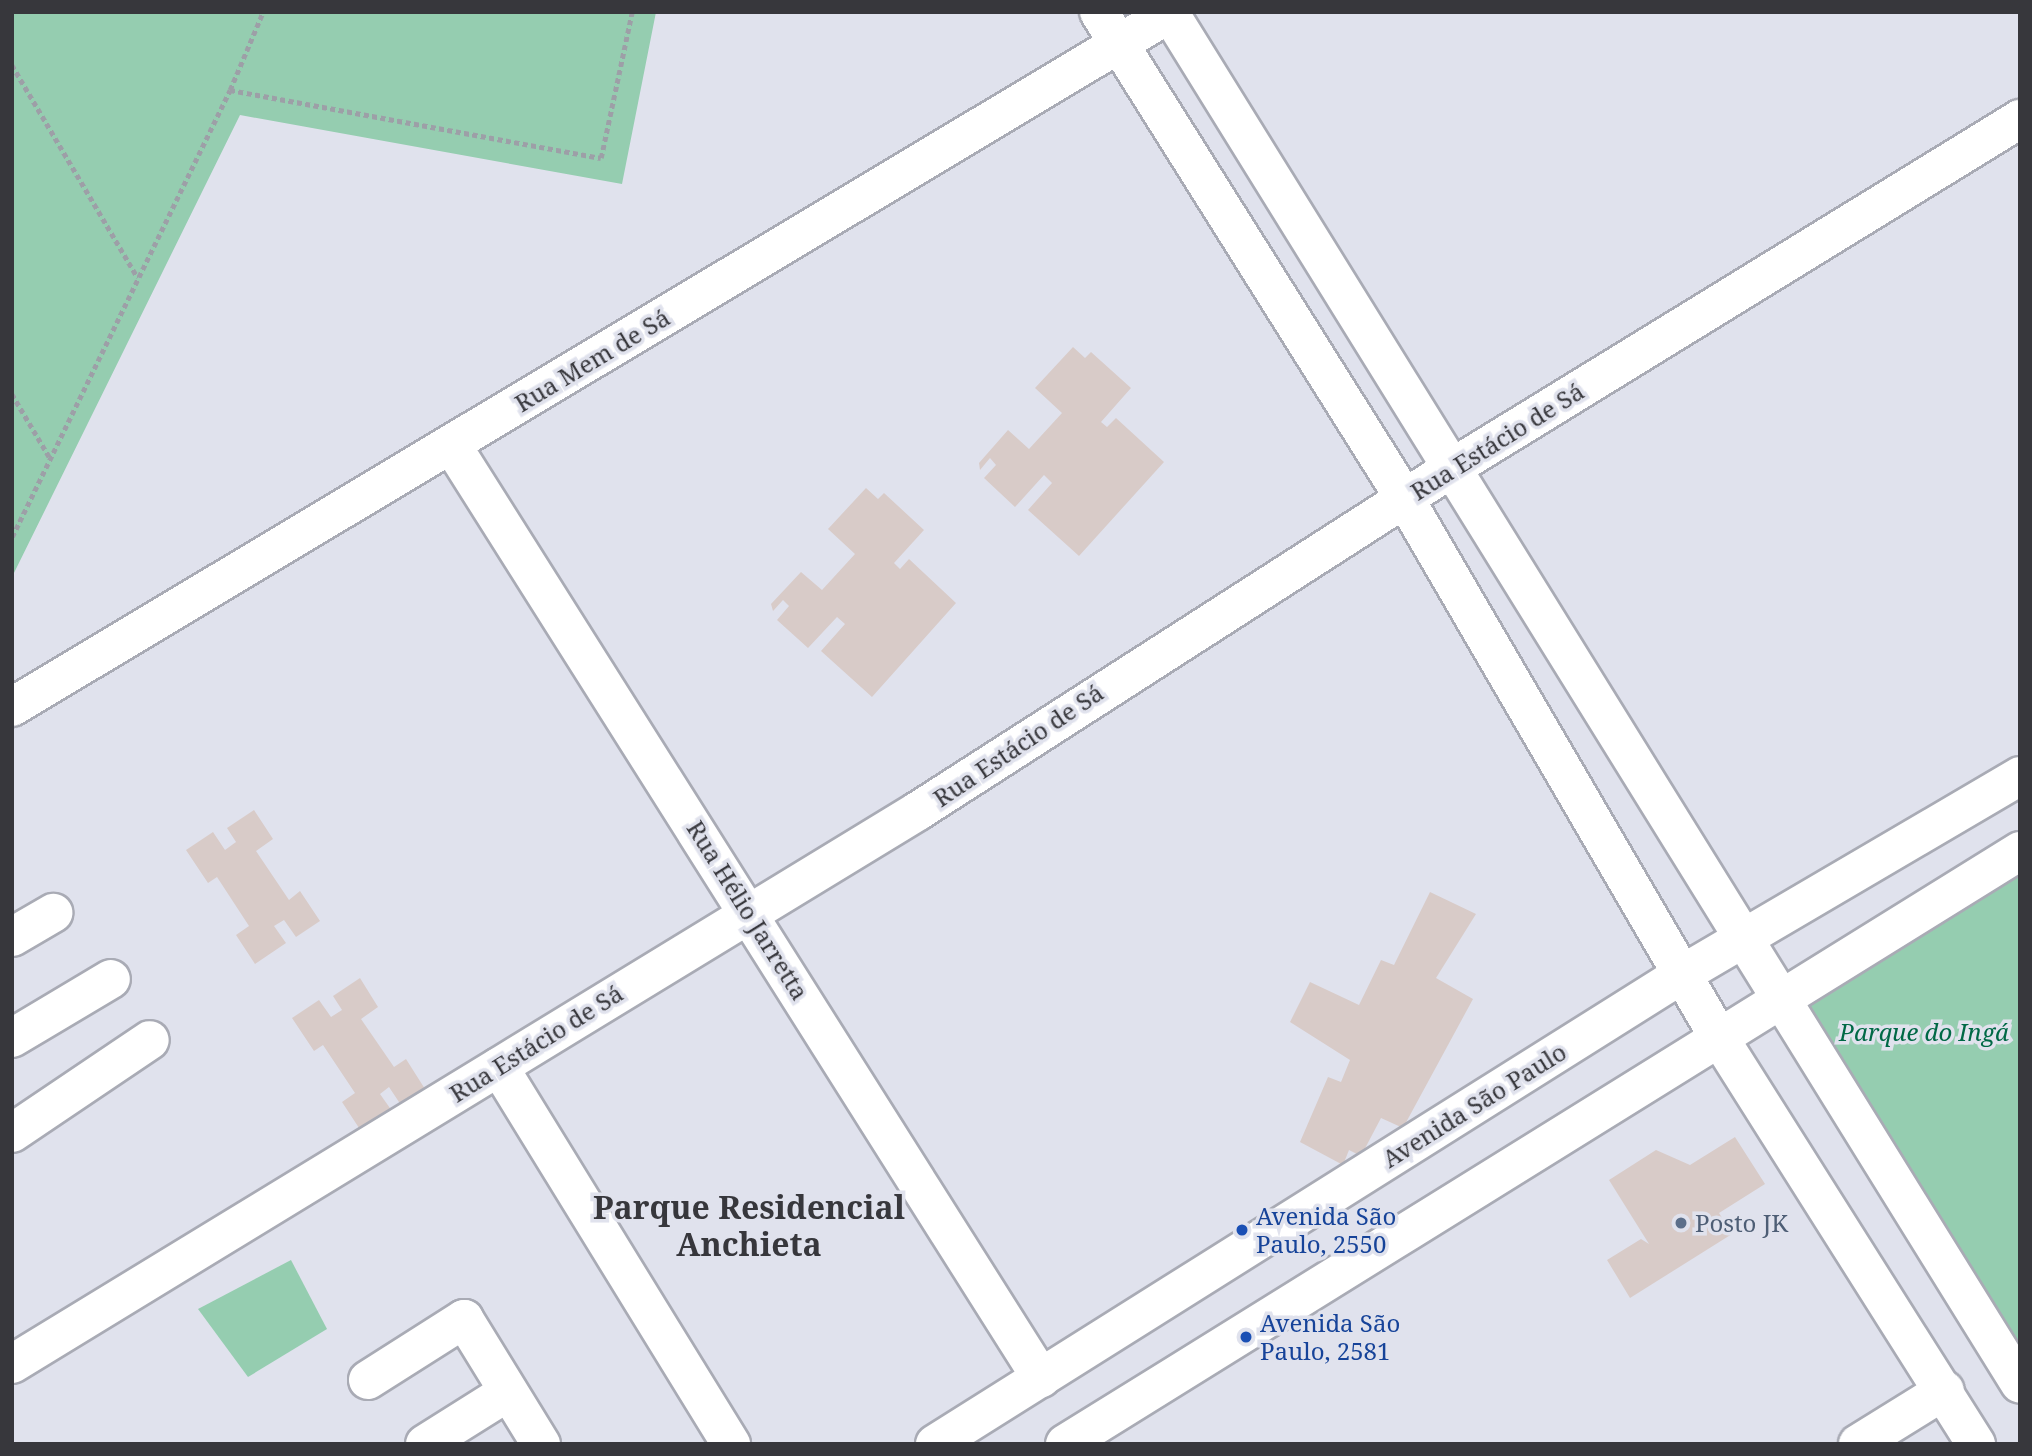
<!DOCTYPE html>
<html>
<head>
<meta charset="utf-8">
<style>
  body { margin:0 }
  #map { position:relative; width:2032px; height:1456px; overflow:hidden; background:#e0e2ed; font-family:"Noto Serif",serif }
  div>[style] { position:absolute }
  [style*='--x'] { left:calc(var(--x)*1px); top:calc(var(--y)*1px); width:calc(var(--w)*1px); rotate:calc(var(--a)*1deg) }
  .green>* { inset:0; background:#95cdb0 }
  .building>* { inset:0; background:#d8cbc8 }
  .path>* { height:4.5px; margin-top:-2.25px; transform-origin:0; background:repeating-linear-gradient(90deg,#9d9fa7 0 5px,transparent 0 8.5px) }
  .roads { filter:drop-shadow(2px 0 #a9abb5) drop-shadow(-2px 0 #a9abb5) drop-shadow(0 2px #a9abb5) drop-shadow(0 -2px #a9abb5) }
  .minor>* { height:38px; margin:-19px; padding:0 19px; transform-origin:19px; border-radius:19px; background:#fff }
  .major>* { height:38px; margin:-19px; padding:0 19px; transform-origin:19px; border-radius:19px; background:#fff }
  .dots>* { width:19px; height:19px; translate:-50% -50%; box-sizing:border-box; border:4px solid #e0e2ed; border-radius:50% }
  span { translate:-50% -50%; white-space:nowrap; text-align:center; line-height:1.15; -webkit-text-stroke:7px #e0e2ed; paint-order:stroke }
  .street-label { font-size:24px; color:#37373c }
  .park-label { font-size:24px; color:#006946; font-style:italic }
  .transit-label { font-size:24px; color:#164399 }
  .left { translate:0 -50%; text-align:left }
  .service-label { font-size:24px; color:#4e5e75 }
  .district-label { font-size:32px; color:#37373c; font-weight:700 }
  .frame { position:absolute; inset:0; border:14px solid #37373c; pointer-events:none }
</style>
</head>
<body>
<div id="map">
  <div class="green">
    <div style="clip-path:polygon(12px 12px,656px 12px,622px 184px,240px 115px,12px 577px)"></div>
    <div style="clip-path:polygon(2020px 862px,2020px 1377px,1794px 1000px)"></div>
    <div style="clip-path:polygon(291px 1260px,327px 1329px,248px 1377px,198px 1309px)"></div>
  </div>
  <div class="building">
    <div style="clip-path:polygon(1073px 347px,1085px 358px,1091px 352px,1131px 388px,1101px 422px,1107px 427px,1116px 418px,1164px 462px,1079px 556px,1028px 510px,1052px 483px,1044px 475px,1015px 507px,984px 478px,996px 465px,990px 458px,980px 470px,979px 463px,1008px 430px,1029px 449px,1062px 413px,1035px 388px)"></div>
    <div style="clip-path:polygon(866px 488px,878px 499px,884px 493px,924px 530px,894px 563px,900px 569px,909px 559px,956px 603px,872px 697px,821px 651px,845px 624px,837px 617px,808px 648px,777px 620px,789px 606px,783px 600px,773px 611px,771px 604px,801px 572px,822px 590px,855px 554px,828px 529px)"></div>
    <div style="clip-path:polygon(254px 810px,273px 839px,256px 851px,289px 900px,300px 891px,320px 921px,296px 937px,284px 920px,274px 926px,286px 943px,255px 964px,236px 935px,249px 926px,217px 877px,208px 883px,186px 850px,213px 832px,225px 850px,236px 842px,227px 828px)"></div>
    <div style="clip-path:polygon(1430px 892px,1476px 914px,1436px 978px,1473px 999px,1403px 1128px,1381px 1118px,1361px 1156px,1349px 1150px,1343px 1165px,1300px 1142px,1328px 1077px,1341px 1082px,1350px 1060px,1290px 1022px,1310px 982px,1359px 1005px,1381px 960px,1394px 965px)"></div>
    <div style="clip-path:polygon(360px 978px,378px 1007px,361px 1019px,394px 1067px,406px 1059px,425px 1089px,401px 1105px,389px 1087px,380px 1094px,392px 1111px,361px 1131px,342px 1102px,355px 1093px,323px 1045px,314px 1051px,292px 1018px,319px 1000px,331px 1017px,342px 1010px,333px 996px)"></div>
    <div style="clip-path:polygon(1735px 1137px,1765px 1184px,1719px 1213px,1732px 1234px,1630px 1298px,1607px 1260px,1641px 1239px,1649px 1244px,1609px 1180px,1656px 1150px,1690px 1165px)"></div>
  </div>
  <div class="path">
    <div style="--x:12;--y:65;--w:247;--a:59.4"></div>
    <div style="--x:230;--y:90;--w:85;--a:-67.1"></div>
    <div style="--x:12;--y:394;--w:74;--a:59.3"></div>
    <div style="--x:12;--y:537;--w:497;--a:-64"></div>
    <div style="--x:230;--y:90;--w:377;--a:10.4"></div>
    <div style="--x:601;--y:158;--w:149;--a:-78"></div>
  </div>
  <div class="roads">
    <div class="minor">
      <div style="--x:451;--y:444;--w:1105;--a:57.72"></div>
      <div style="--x:12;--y:707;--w:1352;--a:-30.93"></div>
      <div style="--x:12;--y:937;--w:48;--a:-30.3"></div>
      <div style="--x:12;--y:1038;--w:115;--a:-30.8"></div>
      <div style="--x:499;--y:1067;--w:443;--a:58.4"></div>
      <div style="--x:12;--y:1133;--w:166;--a:-34"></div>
      <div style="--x:12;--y:1364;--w:1061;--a:-31.4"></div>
      <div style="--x:918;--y:811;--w:635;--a:-32.71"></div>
      <div style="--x:1452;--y:468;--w:667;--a:-31.57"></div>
      <div style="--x:368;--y:1380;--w:114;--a:-32.4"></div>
      <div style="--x:464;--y:1319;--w:147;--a:58.4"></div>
      <div style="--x:425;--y:1444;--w:98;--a:-32.1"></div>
      <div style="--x:1858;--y:1444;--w:102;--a:-31.8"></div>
    </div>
    <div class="major">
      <div style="--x:1099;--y:12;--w:575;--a:57.86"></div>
      <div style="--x:1405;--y:499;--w:622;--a:59.76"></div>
      <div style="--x:1718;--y:1036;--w:483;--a:57.7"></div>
      <div style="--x:1169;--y:12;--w:1614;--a:58.19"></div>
      <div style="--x:935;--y:1444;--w:881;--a:-32.16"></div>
      <div style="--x:1681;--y:975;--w:393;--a:-30.4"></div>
      <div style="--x:1065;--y:1444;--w:1124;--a:-31.84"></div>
    </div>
  </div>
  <div class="dots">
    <div style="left:1681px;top:1223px;background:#5c6f8a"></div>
    <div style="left:1242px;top:1230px;background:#1a4fb4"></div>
    <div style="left:1246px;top:1337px;background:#1a4fb4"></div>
  </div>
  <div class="street-label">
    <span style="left:592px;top:360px;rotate:-31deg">Rua Mem de Sá</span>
    <span style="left:1497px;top:441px;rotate:-32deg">Rua Estácio de Sá</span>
    <span style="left:1018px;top:745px;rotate:-34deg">Rua Estácio de Sá</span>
    <span style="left:748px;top:910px;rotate:58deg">Rua Hélio Jarretta</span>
    <span style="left:536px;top:1043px;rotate:-32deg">Rua Estácio de Sá</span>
    <span style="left:1474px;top:1105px;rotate:-32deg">Avenida São Paulo</span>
  </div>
  <div class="park-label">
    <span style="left:1924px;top:1032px">Parque do Ingá</span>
  </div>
  <div class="transit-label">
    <span class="left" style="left:1256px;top:1230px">Avenida São<br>Paulo, 2550</span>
    <span class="left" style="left:1260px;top:1337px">Avenida São<br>Paulo, 2581</span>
  </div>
  <div class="service-label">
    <span class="left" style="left:1695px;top:1223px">Posto JK</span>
  </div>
  <div class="district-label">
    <span style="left:749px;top:1226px">Parque Residencial<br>Anchieta</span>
  </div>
  <div class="frame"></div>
</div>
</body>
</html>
